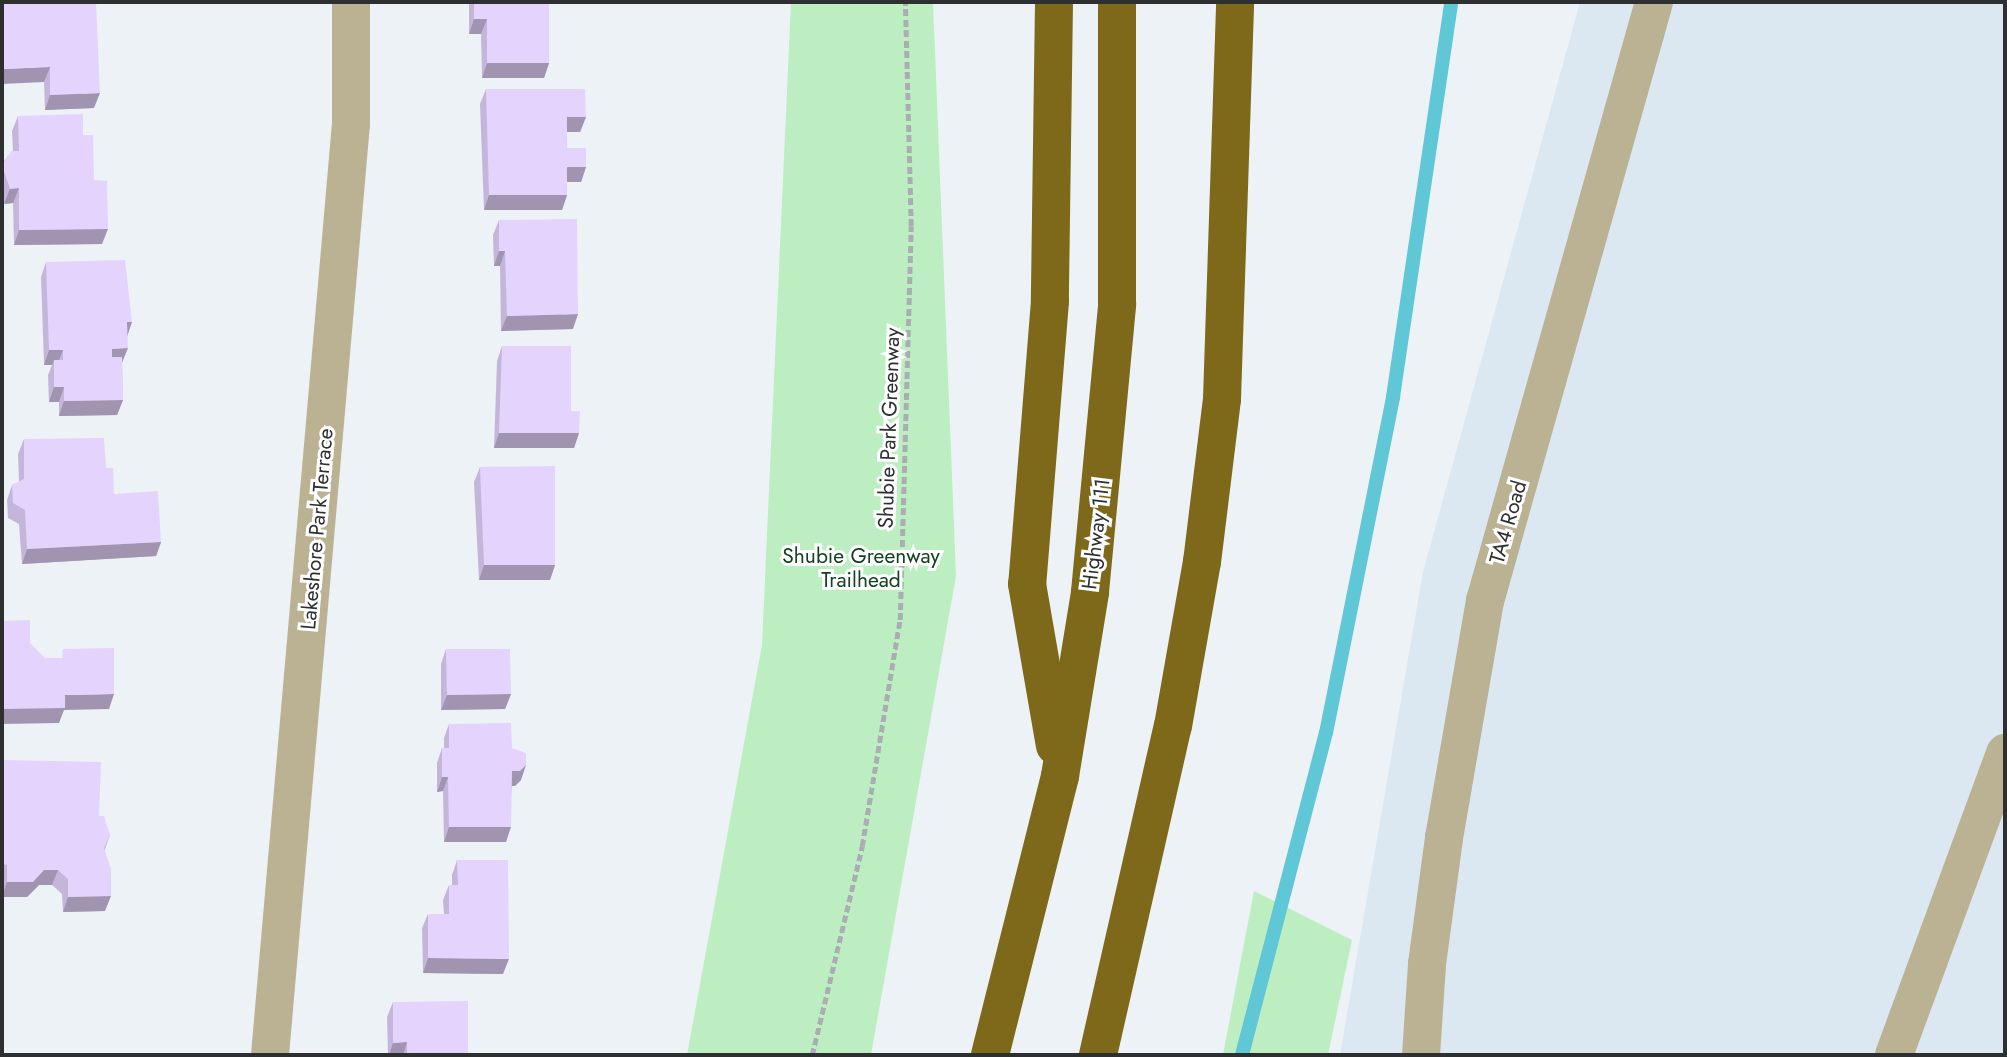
<!DOCTYPE html>
<html>
<head>
<meta charset="utf-8">
<style>
  body { margin:0 }
  #map { position:relative; width:2007px; height:1057px; overflow:hidden; background:#edf2f7; font-family:Jost,sans-serif }
  div>[style] { position:absolute }
  [style*='--x'] { left:calc(var(--x)*1px); top:calc(var(--y)*1px); width:calc(var(--w)*1px); rotate:calc(var(--a)*1deg) }
  .built>* { inset:0; background:#dbe7f1 }
  .green>* { inset:0; background:#bceec2 }
  .stream>* { height:14px; margin:-7px; padding:0 7px; transform-origin:7px; border-radius:7px; background:#60c7d6 }
  .path>* { height:4.5px; margin-top:-2.25px; transform-origin:0; background:repeating-linear-gradient(90deg,#aaaeb2 0 7px,transparent 0 10.5px) }
  .minor>* { height:38px; margin:-19px; padding:0 19px; transform-origin:19px; border-radius:19px; background:#bbb293 }
  .highway>* { height:38px; margin:-19px; padding:0 19px; transform-origin:19px; border-radius:19px; background:#7d6919 }
  .wall>* { inset:0; background:#c4b6da }
  .shaded-wall>* { inset:0; background:#a094b1 }
  .building>* { inset:0; background:#e4d4fd }
  span { translate:-50% -50%; white-space:nowrap; text-align:center; line-height:1.15; -webkit-text-stroke:6px #fff; paint-order:stroke }
  .street-label { font-size:21px; color:#2d2f31 }
  .park-label { font-size:21px; color:#14411f }
  .frame { position:absolute; inset:0; border:4px solid #2d2f31; pointer-events:none }
</style>
</head>
<body>
<div id="map">
  <div class="built">
    <div style="clip-path:polygon(1580px 2px,2005px 2px,2005px 1055px,1340px 1055px,1423px 572px)"></div>
  </div>
  <div class="green">
    <div style="clip-path:polygon(791px 2px,933px 2px,956px 576px,871px 1055px,687px 1055px,762px 645px)"></div>
    <div style="clip-path:polygon(1254px 891px,1352px 940px,1328px 1055px,1223px 1055px)"></div>
  </div>
  <div class="stream">
    <div style="--x:1242;--y:1055;--w:333;--a:-75.4"></div>
    <div style="--x:1326;--y:733;--w:343;--a:-78.7"></div>
    <div style="--x:1393;--y:397;--w:399;--a:-81.6"></div>
  </div>
  <div class="path">
    <div style="--x:812;--y:1055;--w:215;--a:-76.5"></div>
    <div style="--x:862;--y:846;--w:229;--a:-80.5"></div>
    <div style="--x:900;--y:620;--w:394;--a:-88.4"></div>
    <div style="--x:911;--y:226;--w:224;--a:-91.5"></div>
  </div>
  <div class="minor">
    <div style="--x:270;--y:1055;--w:935;--a:-85.03"></div>
    <div style="--x:351;--y:124;--w:122;--a:-90"></div>
    <div style="--x:1421;--y:1055;--w:91;--a:-86.2"></div>
    <div style="--x:1427;--y:964;--w:127;--a:-82.3"></div>
    <div style="--x:1444;--y:838;--w:241;--a:-80.2"></div>
    <div style="--x:1485;--y:601;--w:622;--a:-74.24"></div>
    <div style="--x:1894;--y:1055;--w:322;--a:-69.8"></div>
  </div>
  <div class="highway">
    <div style="--x:1054;--y:2;--w:299;--a:90.8"></div>
    <div style="--x:1050;--y:301;--w:284;--a:94.6"></div>
    <div style="--x:1027;--y:584;--w:164;--a:80.2"></div>
    <div style="--x:990;--y:1055;--w:288;--a:-75.9"></div>
    <div style="--x:1060;--y:776;--w:186;--a:-80.7"></div>
    <div style="--x:1090;--y:592;--w:289;--a:-84.6"></div>
    <div style="--x:1117;--y:304;--w:302;--a:-90"></div>
    <div style="--x:1098;--y:1055;--w:337;--a:-77.2"></div>
    <div style="--x:1173;--y:726;--w:167;--a:-80"></div>
    <div style="--x:1202;--y:562;--w:164;--a:-83"></div>
    <div style="--x:1222;--y:399;--w:397;--a:-88.1"></div>
  </div>
  <div class="wall">
    <div style="clip-path:polygon(2px 2px,94px 108px,45px 110px,44px 82px)"></div>
    <div style="clip-path:polygon(469px 2px,549px 2px,549px 63px,544px 78px,482px 78px,481px 34px,469px 34px)"></div>
    <div style="clip-path:polygon(486px 89px,586px 117px,580px 132px,567px 132px,567px 148px,586px 167px,581px 182px,567px 182px,567px 195px,562px 210px,484px 210px,480px 104px)"></div>
    <div style="clip-path:polygon(18px 116px,83px 135px,94px 180px,102px 244px,14px 245px,13px 203px,4px 204px,2px 197px,2px 163px,13px 151px,12px 131px)"></div>
    <div style="clip-path:polygon(499px 220px,573px 329px,501px 331px,500px 266px,494px 266px,493px 235px)"></div>
    <div style="clip-path:polygon(46px 262px,127px 335px,122px 363px,123px 400px,117px 415px,59px 416px,59px 402px,49px 402px,48px 375px,52px 365px,44px 365px,41px 277px)"></div>
    <div style="clip-path:polygon(502px 346px,571px 411px,579px 433px,574px 448px,494px 448px,497px 361px)"></div>
    <div style="clip-path:polygon(24px 439px,106px 468px,114px 494px,161px 542px,156px 556px,22px 564px,19px 524px,8px 518px,7px 500px,12px 485px,19px 482px,18px 454px)"></div>
    <div style="clip-path:polygon(480px 467px,555px 565px,550px 580px,479px 580px,474px 482px)"></div>
    <div style="clip-path:polygon(446px 649px,511px 694px,505px 709px,441px 710px,441px 664px)"></div>
    <div style="clip-path:polygon(449px 724px,512px 748px,521px 780px,515px 786px,512px 786px,506px 842px,444px 842px,443px 791px,437px 792px,437px 763px,442px 748px,444px 748px,444px 738px)"></div>
    <div style="clip-path:polygon(2px 760px,99px 816px,110px 835px,105px 849px,105px 911px,63px 912px,62px 894px,52px 885px,39px 885px,27px 897px,2px 897px)"></div>
    <div style="clip-path:polygon(457px 860px,503px 974px,423px 973px,422px 928px,428px 914px,444px 914px,443px 900px,449px 885px,452px 885px,452px 875px)"></div>
    <div style="clip-path:polygon(393px 1002px,468px 1055px,388px 1055px,387px 1017px)"></div>
  </div>
  <div class="shaded-wall">
    <div style="clip-path:polygon(474px 19px,487px 19px,481px 34px,469px 34px)"></div>
    <div style="clip-path:polygon(487px 63px,549px 63px,544px 78px,482px 78px)"></div>
    <div style="clip-path:polygon(50px 67px,44px 82px,2px 84px,2px 69px)"></div>
    <div style="clip-path:polygon(100px 93px,94px 108px,45px 110px,50px 95px)"></div>
    <div style="clip-path:polygon(567px 117px,586px 117px,580px 132px,561px 132px)"></div>
    <div style="clip-path:polygon(567px 167px,586px 167px,581px 182px,561px 182px)"></div>
    <div style="clip-path:polygon(19px 188px,13px 203px,4px 204px,10px 189px)"></div>
    <div style="clip-path:polygon(489px 195px,567px 195px,562px 210px,484px 210px)"></div>
    <div style="clip-path:polygon(108px 229px,102px 244px,14px 245px,19px 230px)"></div>
    <div style="clip-path:polygon(499px 251px,505px 251px,500px 266px,494px 266px)"></div>
    <div style="clip-path:polygon(578px 314px,573px 329px,501px 331px,507px 316px)"></div>
    <div style="clip-path:polygon(127px 322px,132px 322px,127px 337px)"></div>
    <div style="clip-path:polygon(128px 348px,122px 363px,107px 364px,112px 349px)"></div>
    <div style="clip-path:polygon(49px 350px,63px 350px,57px 365px,54px 360px,52px 365px,44px 365px)"></div>
    <div style="clip-path:polygon(54px 387px,64px 387px,59px 402px,49px 402px)"></div>
    <div style="clip-path:polygon(123px 400px,117px 415px,59px 416px,64px 401px)"></div>
    <div style="clip-path:polygon(499px 433px,579px 433px,574px 448px,494px 448px)"></div>
    <div style="clip-path:polygon(161px 542px,156px 556px,22px 564px,27px 549px)"></div>
    <div style="clip-path:polygon(484px 565px,555px 565px,550px 580px,479px 580px)"></div>
    <div style="clip-path:polygon(114px 694px,109px 709px,64px 710px,59px 723px,2px 724px,2px 709px,65px 695px)"></div>
    <div style="clip-path:polygon(511px 694px,505px 709px,441px 710px,447px 695px)"></div>
    <div style="clip-path:polygon(526px 765px,521px 780px,515px 786px,507px 786px,512px 771px)"></div>
    <div style="clip-path:polygon(442px 777px,448px 777px,443px 791px,437px 792px)"></div>
    <div style="clip-path:polygon(449px 827px,511px 827px,506px 842px,444px 842px)"></div>
    <div style="clip-path:polygon(44px 870px,58px 870px,52px 885px,39px 885px,27px 897px,2px 897px,7px 882px)"></div>
    <div style="clip-path:polygon(111px 896px,105px 911px,63px 912px,68px 897px)"></div>
    <div style="clip-path:polygon(428px 958px,509px 959px,503px 974px,423px 973px)"></div>
    <div style="clip-path:polygon(407px 1042px,403px 1055px,389px 1055px,393px 1043px)"></div>
  </div>
  <div class="building">
    <div style="clip-path:polygon(2px 2px,96px 2px,100px 93px,50px 95px,50px 67px,2px 69px)"></div>
    <div style="clip-path:polygon(474px 2px,549px 2px,549px 63px,487px 63px,487px 19px,474px 19px)"></div>
    <div style="clip-path:polygon(486px 89px,585px 89px,586px 117px,567px 117px,567px 148px,586px 148px,586px 167px,567px 167px,567px 195px,489px 195px)"></div>
    <div style="clip-path:polygon(83px 114px,83px 135px,93px 135px,94px 180px,107px 181px,108px 229px,19px 230px,19px 188px,10px 189px,2px 165px,11px 151px,19px 151px,18px 116px)"></div>
    <div style="clip-path:polygon(577px 219px,578px 314px,507px 316px,505px 251px,499px 251px,499px 220px)"></div>
    <div style="clip-path:polygon(125px 260px,132px 322px,127px 322px,128px 348px,112px 349px,112px 357px,122px 357px,123px 400px,64px 401px,64px 387px,54px 387px,54px 360px,63px 360px,63px 350px,49px 350px,46px 262px)"></div>
    <div style="clip-path:polygon(502px 346px,571px 346px,571px 411px,580px 411px,579px 433px,499px 433px)"></div>
    <div style="clip-path:polygon(104px 438px,106px 468px,113px 468px,114px 494px,158px 491px,161px 542px,27px 549px,25px 510px,13px 503px,12px 485px,24px 479px,24px 439px)"></div>
    <div style="clip-path:polygon(555px 466px,555px 565px,484px 565px,480px 467px)"></div>
    <div style="clip-path:polygon(30px 620px,30px 643px,45px 658px,62px 658px,63px 649px,114px 648px,114px 694px,65px 695px,65px 708px,2px 709px,2px 621px)"></div>
    <div style="clip-path:polygon(446px 649px,510px 649px,511px 694px,447px 695px)"></div>
    <div style="clip-path:polygon(511px 723px,512px 748px,526px 753px,526px 765px,520px 771px,512px 771px,511px 827px,449px 827px,448px 777px,442px 777px,442px 748px,449px 748px,449px 724px)"></div>
    <div style="clip-path:polygon(2px 760px,101px 762px,99px 816px,104px 816px,110px 835px,104px 848px,111px 869px,111px 896px,68px 897px,68px 879px,58px 870px,44px 870px,33px 882px,7px 882px,7px 865px,2px 864px)"></div>
    <div style="clip-path:polygon(457px 860px,508px 860px,509px 959px,428px 958px,428px 914px,449px 914px,449px 885px,458px 885px)"></div>
    <div style="clip-path:polygon(468px 1001px,468px 1055px,407px 1055px,407px 1042px,393px 1043px,393px 1002px)"></div>
  </div>
  <div class="street-label">
    <span style="left:889px;top:428px;rotate:-88deg">Shubie Park Greenway</span>
    <span style="left:1508px;top:522px;rotate:-74deg">TA4 Road</span>
    <span style="left:317px;top:529px;rotate:-85deg">Lakeshore Park Terrace</span>
    <span style="left:1096px;top:534px;rotate:-83deg">Highway 111</span>
  </div>
  <div class="park-label">
    <span style="left:861px;top:568px">Shubie Greenway<br>Trailhead</span>
  </div>
  <div class="frame"></div>
</div>
</body>
</html>
